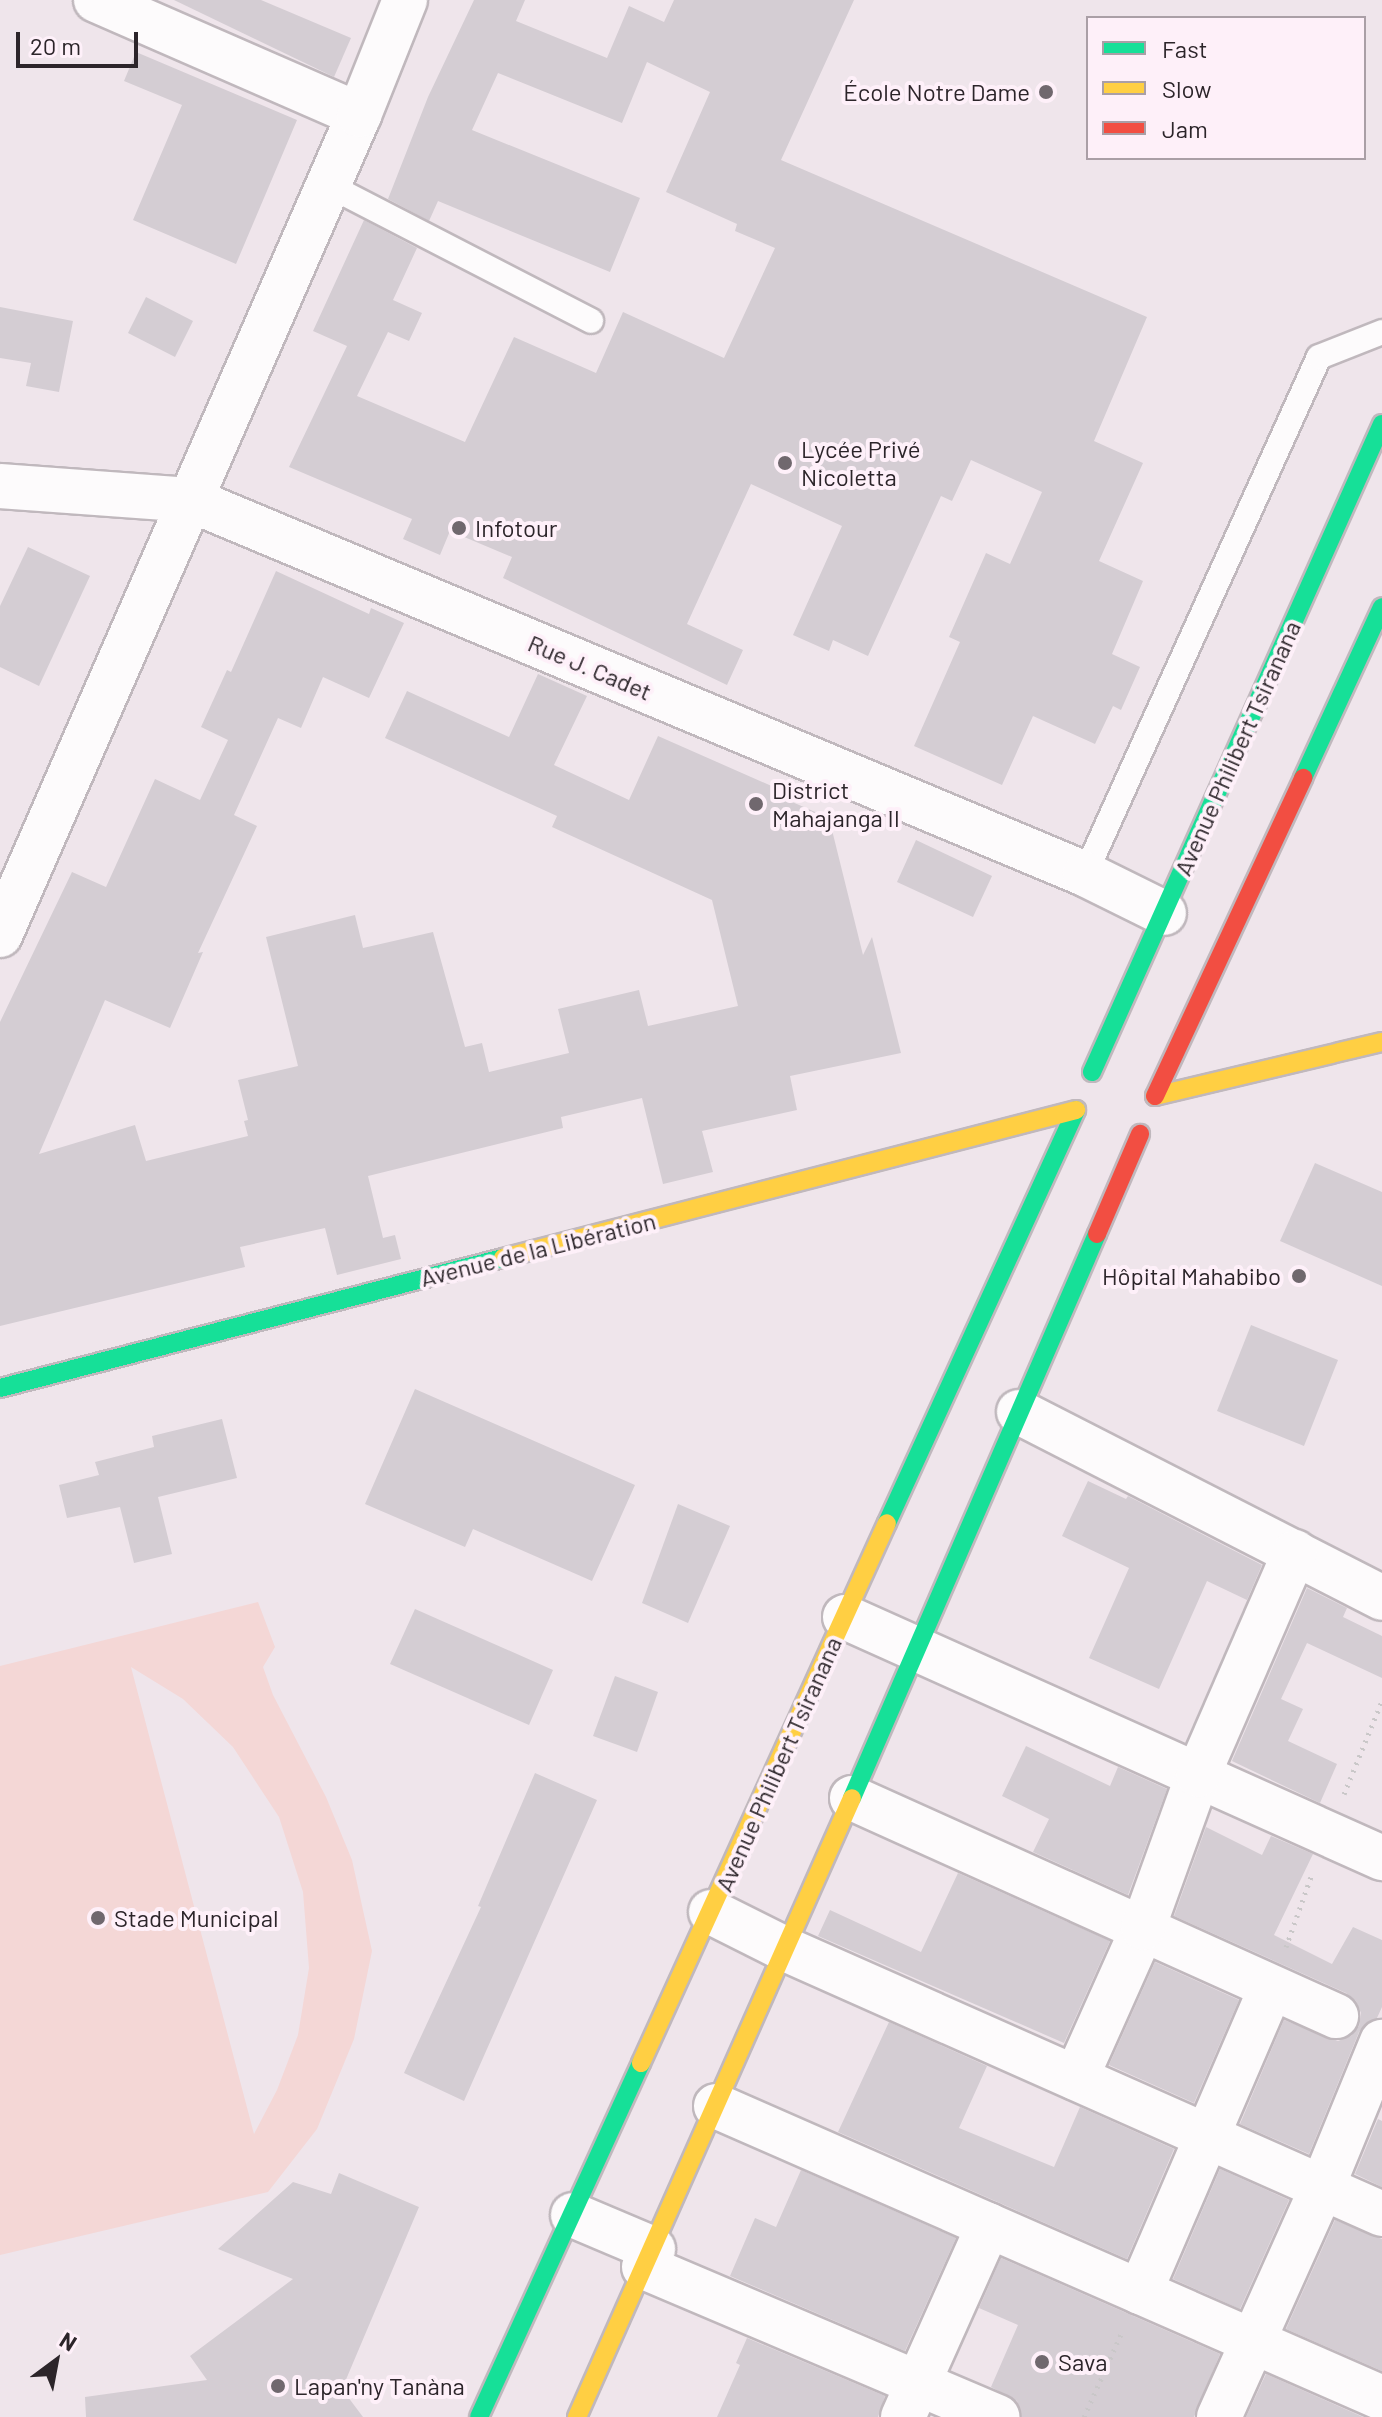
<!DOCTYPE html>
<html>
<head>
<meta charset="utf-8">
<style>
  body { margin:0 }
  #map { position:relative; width:1382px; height:2417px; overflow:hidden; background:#efe5eb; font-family:Barlow,sans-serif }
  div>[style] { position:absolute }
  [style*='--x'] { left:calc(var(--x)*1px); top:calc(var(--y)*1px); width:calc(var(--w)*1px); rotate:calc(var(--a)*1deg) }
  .green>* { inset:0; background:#f4d7d6 }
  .building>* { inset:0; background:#d4cdd3 }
  .path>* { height:5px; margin-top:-2.5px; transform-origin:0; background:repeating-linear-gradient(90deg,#c9c7c8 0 2px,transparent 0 8px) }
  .roads { filter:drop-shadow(2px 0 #c0b8bd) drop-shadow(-2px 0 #c0b8bd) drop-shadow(0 2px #c0b8bd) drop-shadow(0 -2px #c0b8bd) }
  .lane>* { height:24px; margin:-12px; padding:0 12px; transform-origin:12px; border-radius:12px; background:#fdfbfc }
  .street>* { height:44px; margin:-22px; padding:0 22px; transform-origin:22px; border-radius:22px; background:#fdfbfc }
  .fast>* { height:18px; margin:-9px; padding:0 9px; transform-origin:9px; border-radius:9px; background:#16e098 }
  .slow>* { height:18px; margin:-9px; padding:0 9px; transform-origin:9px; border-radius:9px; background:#ffcf43 }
  .jam>* { height:18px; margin:-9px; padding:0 9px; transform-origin:9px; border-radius:9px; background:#f24e42 }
  .dots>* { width:22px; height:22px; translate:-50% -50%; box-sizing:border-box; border:4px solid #fef0f9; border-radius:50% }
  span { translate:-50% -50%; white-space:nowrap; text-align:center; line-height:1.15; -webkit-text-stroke:8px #fef0f9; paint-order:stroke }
  .poi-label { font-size:24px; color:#2c252a }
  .right { translate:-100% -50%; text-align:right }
  .left { translate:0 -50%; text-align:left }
  .street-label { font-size:24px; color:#2c252a }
  .legend { position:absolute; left:1086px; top:16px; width:280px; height:144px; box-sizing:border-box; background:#fef0f9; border:2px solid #aa9fa6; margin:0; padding:10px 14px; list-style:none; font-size:24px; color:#2c252a }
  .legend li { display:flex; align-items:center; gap:16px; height:40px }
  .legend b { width:40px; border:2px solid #aa9fa6 }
  .north { position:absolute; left:16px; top:2321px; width:80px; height:80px; -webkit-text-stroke:6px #fef0f9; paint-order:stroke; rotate:32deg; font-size:22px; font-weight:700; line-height:32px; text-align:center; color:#2c252a }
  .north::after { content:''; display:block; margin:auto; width:28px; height:36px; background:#2c252a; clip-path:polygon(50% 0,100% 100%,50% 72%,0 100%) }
  .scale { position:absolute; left:16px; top:32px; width:122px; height:36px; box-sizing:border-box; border:4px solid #2c252a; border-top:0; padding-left:10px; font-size:24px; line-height:28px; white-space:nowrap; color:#2c252a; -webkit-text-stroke:6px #fef0f9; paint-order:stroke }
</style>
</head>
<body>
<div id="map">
  <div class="green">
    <div style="clip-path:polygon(evenodd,258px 1602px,275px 1647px,263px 1667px,273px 1695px,326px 1797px,352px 1860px,372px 1951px,354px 2039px,317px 2129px,268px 2192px,0 2255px,0 1666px,258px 1602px,131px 1667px,183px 1699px,233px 1747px,279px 1817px,303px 1892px,309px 1968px,298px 2035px,277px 2090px,254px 2134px,131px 1667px)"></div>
  </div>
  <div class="building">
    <div style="clip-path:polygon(174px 0,261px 0,351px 38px,334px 77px)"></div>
    <div style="clip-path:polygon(474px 0,525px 0,516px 21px,607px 58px,629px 6px,664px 22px,674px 0,854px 0,781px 160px,1147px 317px,1094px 441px,1143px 463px,1099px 561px,1143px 581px,1112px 654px,1140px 667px,1121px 710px,1113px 706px,1095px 744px,1033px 716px,1002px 785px,914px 746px,960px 642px,949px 637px,986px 553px,1010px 564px,1042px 492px,971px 460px,952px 501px,941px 496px,868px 656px,833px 640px,829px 651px,793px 635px,842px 526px,751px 484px,687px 624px,743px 650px,727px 685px,503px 578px,512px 557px,450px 531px,440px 555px,403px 539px,412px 519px,289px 467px,347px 346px,313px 331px,364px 220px,417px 248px,393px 300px,422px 313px,409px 341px,388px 332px,357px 396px,465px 442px,514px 337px,596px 373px,623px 312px,724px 358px,775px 248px,735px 231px,737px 224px,666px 192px,710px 92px,647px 62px,622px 123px,498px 73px,472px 130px,640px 198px,610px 272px,438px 201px,429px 221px,388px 199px,428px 97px)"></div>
    <div style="clip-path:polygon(136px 52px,297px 120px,236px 264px,133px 220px,182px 105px,124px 81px)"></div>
    <div style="clip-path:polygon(146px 297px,193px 321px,175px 357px,128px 333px)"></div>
    <div style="clip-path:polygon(0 307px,73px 321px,59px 392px,26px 386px,31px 363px,0 358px)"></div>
    <div style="clip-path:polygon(28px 547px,90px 576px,39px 686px,0 667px,0 606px)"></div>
    <div style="clip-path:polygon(276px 571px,369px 614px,371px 608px,404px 623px,369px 698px,323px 677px,301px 728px,278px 718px,234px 815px,257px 826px,198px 953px,203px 952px,170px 1028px,105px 1000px,39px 1154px,135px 1125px,146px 1161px,248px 1136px,244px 1121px,248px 1120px,238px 1080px,298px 1066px,266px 937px,355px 915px,363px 948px,433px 932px,465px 1047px,482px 1043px,489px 1072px,569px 1053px,558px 1009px,639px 990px,648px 1026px,738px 1006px,712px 900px,552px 827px,557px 816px,385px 738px,407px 691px,509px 737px,538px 674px,587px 696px,554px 765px,629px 800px,658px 736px,785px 792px,783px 798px,829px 818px,863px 955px,872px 937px,901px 1053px,790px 1076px,797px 1110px,702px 1131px,713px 1172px,663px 1184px,642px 1098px,561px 1117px,563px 1128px,368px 1176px,383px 1238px,395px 1235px,401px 1259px,337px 1275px,325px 1228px,240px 1247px,245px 1267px,0 1326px,0 1022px,72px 872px,106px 887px,155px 779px,200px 800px,228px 740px,201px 727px,227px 670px,231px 672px)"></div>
    <div style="clip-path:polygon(916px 840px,992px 876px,973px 917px,897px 882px)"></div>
    <div style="clip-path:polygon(1315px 1163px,1382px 1192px,1382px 1286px,1280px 1241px)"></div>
    <div style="clip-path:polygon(1251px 1325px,1338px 1360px,1304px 1446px,1217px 1411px)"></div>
    <div style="clip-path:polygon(415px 1389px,635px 1485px,592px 1581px,473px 1529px,465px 1547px,365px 1504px)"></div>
    <div style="clip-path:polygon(222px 1419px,237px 1478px,158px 1497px,172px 1554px,134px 1563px,120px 1507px,67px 1518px,59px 1485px,99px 1475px,95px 1462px,154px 1447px,152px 1436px)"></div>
    <div style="clip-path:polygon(1088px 1481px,1126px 1499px,1128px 1496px,1262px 1565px,1247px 1600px,1207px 1581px,1159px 1689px,1089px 1658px,1129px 1568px,1062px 1536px)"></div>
    <div style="clip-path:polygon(678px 1504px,730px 1526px,688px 1623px,642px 1603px)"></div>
    <div style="clip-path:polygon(1307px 1588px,1347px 1608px,1343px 1617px,1382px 1636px,1382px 1678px,1307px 1643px,1281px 1699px,1303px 1709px,1288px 1741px,1337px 1764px,1320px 1803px,1232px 1761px)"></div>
    <div style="clip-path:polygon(415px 1609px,553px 1670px,529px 1725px,390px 1664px)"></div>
    <div style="clip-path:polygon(615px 1676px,658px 1692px,637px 1752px,593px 1736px)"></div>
    <div style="clip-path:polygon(1026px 1746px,1110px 1786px,1118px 1767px,1167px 1789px,1128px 1895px,1033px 1852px,1049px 1819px,1002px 1796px)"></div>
    <div style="clip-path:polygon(535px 1773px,597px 1800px,464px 2101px,404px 2073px,481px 1907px,478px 1906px)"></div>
    <div style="clip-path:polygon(1206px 1827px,1262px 1855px,1271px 1836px,1313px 1854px,1274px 1935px,1332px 1964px,1353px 1927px,1382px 1940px,1382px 2007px,1377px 2018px,1366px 2023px,1359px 2032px,1309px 2154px,1240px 2124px,1284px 2020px,1338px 2041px,1351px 2036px,1359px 2026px,1361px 2013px,1356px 2001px,1346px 1993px,1174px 1916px)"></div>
    <div style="clip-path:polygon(958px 1873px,1110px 1941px,1064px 2043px,818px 1936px,830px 1910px,921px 1952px)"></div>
    <div style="clip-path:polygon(1155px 1962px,1239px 2000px,1194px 2103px,1109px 2065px)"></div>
    <div style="clip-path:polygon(889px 2022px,987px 2066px,959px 2128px,1054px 2167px,1080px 2107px,1174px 2149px,1127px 2259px,838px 2132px)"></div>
    <div style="clip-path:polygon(1378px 2119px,1382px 2121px,1382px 2187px,1355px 2174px)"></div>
    <div style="clip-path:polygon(1220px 2169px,1289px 2200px,1240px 2309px,1173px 2279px)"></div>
    <div style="clip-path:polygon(801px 2170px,956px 2238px,905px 2351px,730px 2276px,755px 2218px,776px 2227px)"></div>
    <div style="clip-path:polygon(339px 2173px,419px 2207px,342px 2389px,363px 2417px,86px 2417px,85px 2397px,207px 2380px,190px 2356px,293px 2279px,218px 2249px,293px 2182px,331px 2194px)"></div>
    <div style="clip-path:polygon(1335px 2220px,1382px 2239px,1382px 2371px,1286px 2329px)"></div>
    <div style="clip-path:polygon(1001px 2258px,1220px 2354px,1194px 2417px,1022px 2417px,1017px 2401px,991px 2387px,1018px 2325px,979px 2308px)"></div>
    <div style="clip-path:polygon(747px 2338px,885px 2396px,878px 2417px,717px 2417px,740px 2365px,736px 2363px)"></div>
    <div style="clip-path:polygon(1266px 2374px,1363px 2417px,1246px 2417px)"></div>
  </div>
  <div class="path">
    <div style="--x:1344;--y:1794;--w:100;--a:-67.8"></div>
    <div style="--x:1286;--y:1947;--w:77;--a:-70.4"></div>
    <div style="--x:1084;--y:2417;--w:95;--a:-65.9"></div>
  </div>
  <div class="roads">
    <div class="lane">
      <div style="--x:328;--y:185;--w:296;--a:27.3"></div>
      <div style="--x:1085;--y:874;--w:567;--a:-65.65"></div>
      <div style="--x:1319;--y:357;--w:68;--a:-21.6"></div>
    </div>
    <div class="street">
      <div style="--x:96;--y:0;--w:287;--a:23.6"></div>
      <div style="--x:0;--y:486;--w:192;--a:4.2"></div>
      <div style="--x:191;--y:500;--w:969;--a:22.7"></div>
      <div style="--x:1085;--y:874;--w:88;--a:26.3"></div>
      <div style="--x:0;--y:935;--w:895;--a:-66.36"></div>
      <div style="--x:359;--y:115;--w:124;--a:-68.2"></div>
      <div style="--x:1019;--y:1412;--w:408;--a:27.1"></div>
      <div style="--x:845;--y:1617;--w:589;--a:24.17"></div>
      <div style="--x:852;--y:1798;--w:531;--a:24.25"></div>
      <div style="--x:711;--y:1912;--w:83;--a:26.6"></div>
      <div style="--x:785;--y:1949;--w:653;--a:23.94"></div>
      <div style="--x:1076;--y:2078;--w:164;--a:-65.9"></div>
      <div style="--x:1143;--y:1928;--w:163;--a:-70.2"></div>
      <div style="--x:1198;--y:1775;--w:243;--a:-66.5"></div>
      <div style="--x:716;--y:2106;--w:727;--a:23.67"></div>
      <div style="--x:573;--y:2215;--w:87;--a:23"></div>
      <div style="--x:644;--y:2267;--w:384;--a:23"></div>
      <div style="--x:1140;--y:2292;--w:329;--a:-66.7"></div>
      <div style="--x:903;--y:2417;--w:210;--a:-65.9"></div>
      <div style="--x:1219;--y:2417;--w:251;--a:-65.8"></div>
      <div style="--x:1322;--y:2188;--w:158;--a:-67.7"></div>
    </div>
    <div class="fast">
      <div style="--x:1303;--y:778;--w:188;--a:-65.2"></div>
      <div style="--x:1092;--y:1072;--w:710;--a:-65.89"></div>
      <div style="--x:0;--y:1388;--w:520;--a:-14.49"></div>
      <div style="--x:887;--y:1523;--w:454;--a:-65.4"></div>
      <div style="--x:852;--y:1798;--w:615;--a:-66.52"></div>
      <div style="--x:479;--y:2417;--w:389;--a:-65.4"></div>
    </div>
    <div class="slow">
      <div style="--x:1155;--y:1096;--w:233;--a:-13.4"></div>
      <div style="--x:503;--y:1258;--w:592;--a:-14.48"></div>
      <div style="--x:641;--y:2063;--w:593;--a:-65.51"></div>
      <div style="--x:577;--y:2417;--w:677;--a:-66.05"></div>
    </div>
    <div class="jam">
      <div style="--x:1155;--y:1096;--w:351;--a:-65"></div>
      <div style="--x:1097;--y:1234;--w:109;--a:-66.7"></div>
    </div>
  </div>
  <div class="dots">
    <div style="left:1046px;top:92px;background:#70686e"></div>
    <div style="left:785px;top:463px;background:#70686e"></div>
    <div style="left:459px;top:528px;background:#70686e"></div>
    <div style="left:756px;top:804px;background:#70686e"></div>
    <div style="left:1299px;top:1276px;background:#70686e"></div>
    <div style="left:98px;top:1918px;background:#70686e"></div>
    <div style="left:1042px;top:2362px;background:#70686e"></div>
    <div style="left:278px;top:2386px;background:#70686e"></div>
  </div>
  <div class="poi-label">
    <span class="right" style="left:1030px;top:92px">École Notre Dame</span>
    <span class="left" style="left:801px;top:463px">Lycée Privé<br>Nicoletta</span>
    <span class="left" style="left:475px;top:528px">Infotour</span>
    <span class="left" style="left:772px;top:804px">District<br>Mahajanga II</span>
    <span class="right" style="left:1281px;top:1276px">Hôpital Mahabibo</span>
    <span class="left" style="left:114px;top:1918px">Stade Municipal</span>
    <span class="left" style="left:1058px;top:2362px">Sava</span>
    <span class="left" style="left:294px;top:2386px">Lapan'ny Tanàna</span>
  </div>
  <div class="street-label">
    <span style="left:590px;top:667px;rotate:23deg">Rue J. Cadet</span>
    <span style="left:1237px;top:748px;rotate:-66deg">Avenue Philibert Tsiranana</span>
    <span style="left:538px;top:1249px;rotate:-14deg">Avenue de la Libération</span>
    <span style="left:778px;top:1764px;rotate:-66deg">Avenue Philibert Tsiranana</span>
  </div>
  <ul class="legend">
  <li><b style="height:10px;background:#16e098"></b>Fast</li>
  <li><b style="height:10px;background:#ffcf43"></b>Slow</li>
  <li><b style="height:10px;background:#f24e42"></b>Jam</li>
  </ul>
  <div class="north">N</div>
  <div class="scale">20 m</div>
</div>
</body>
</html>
